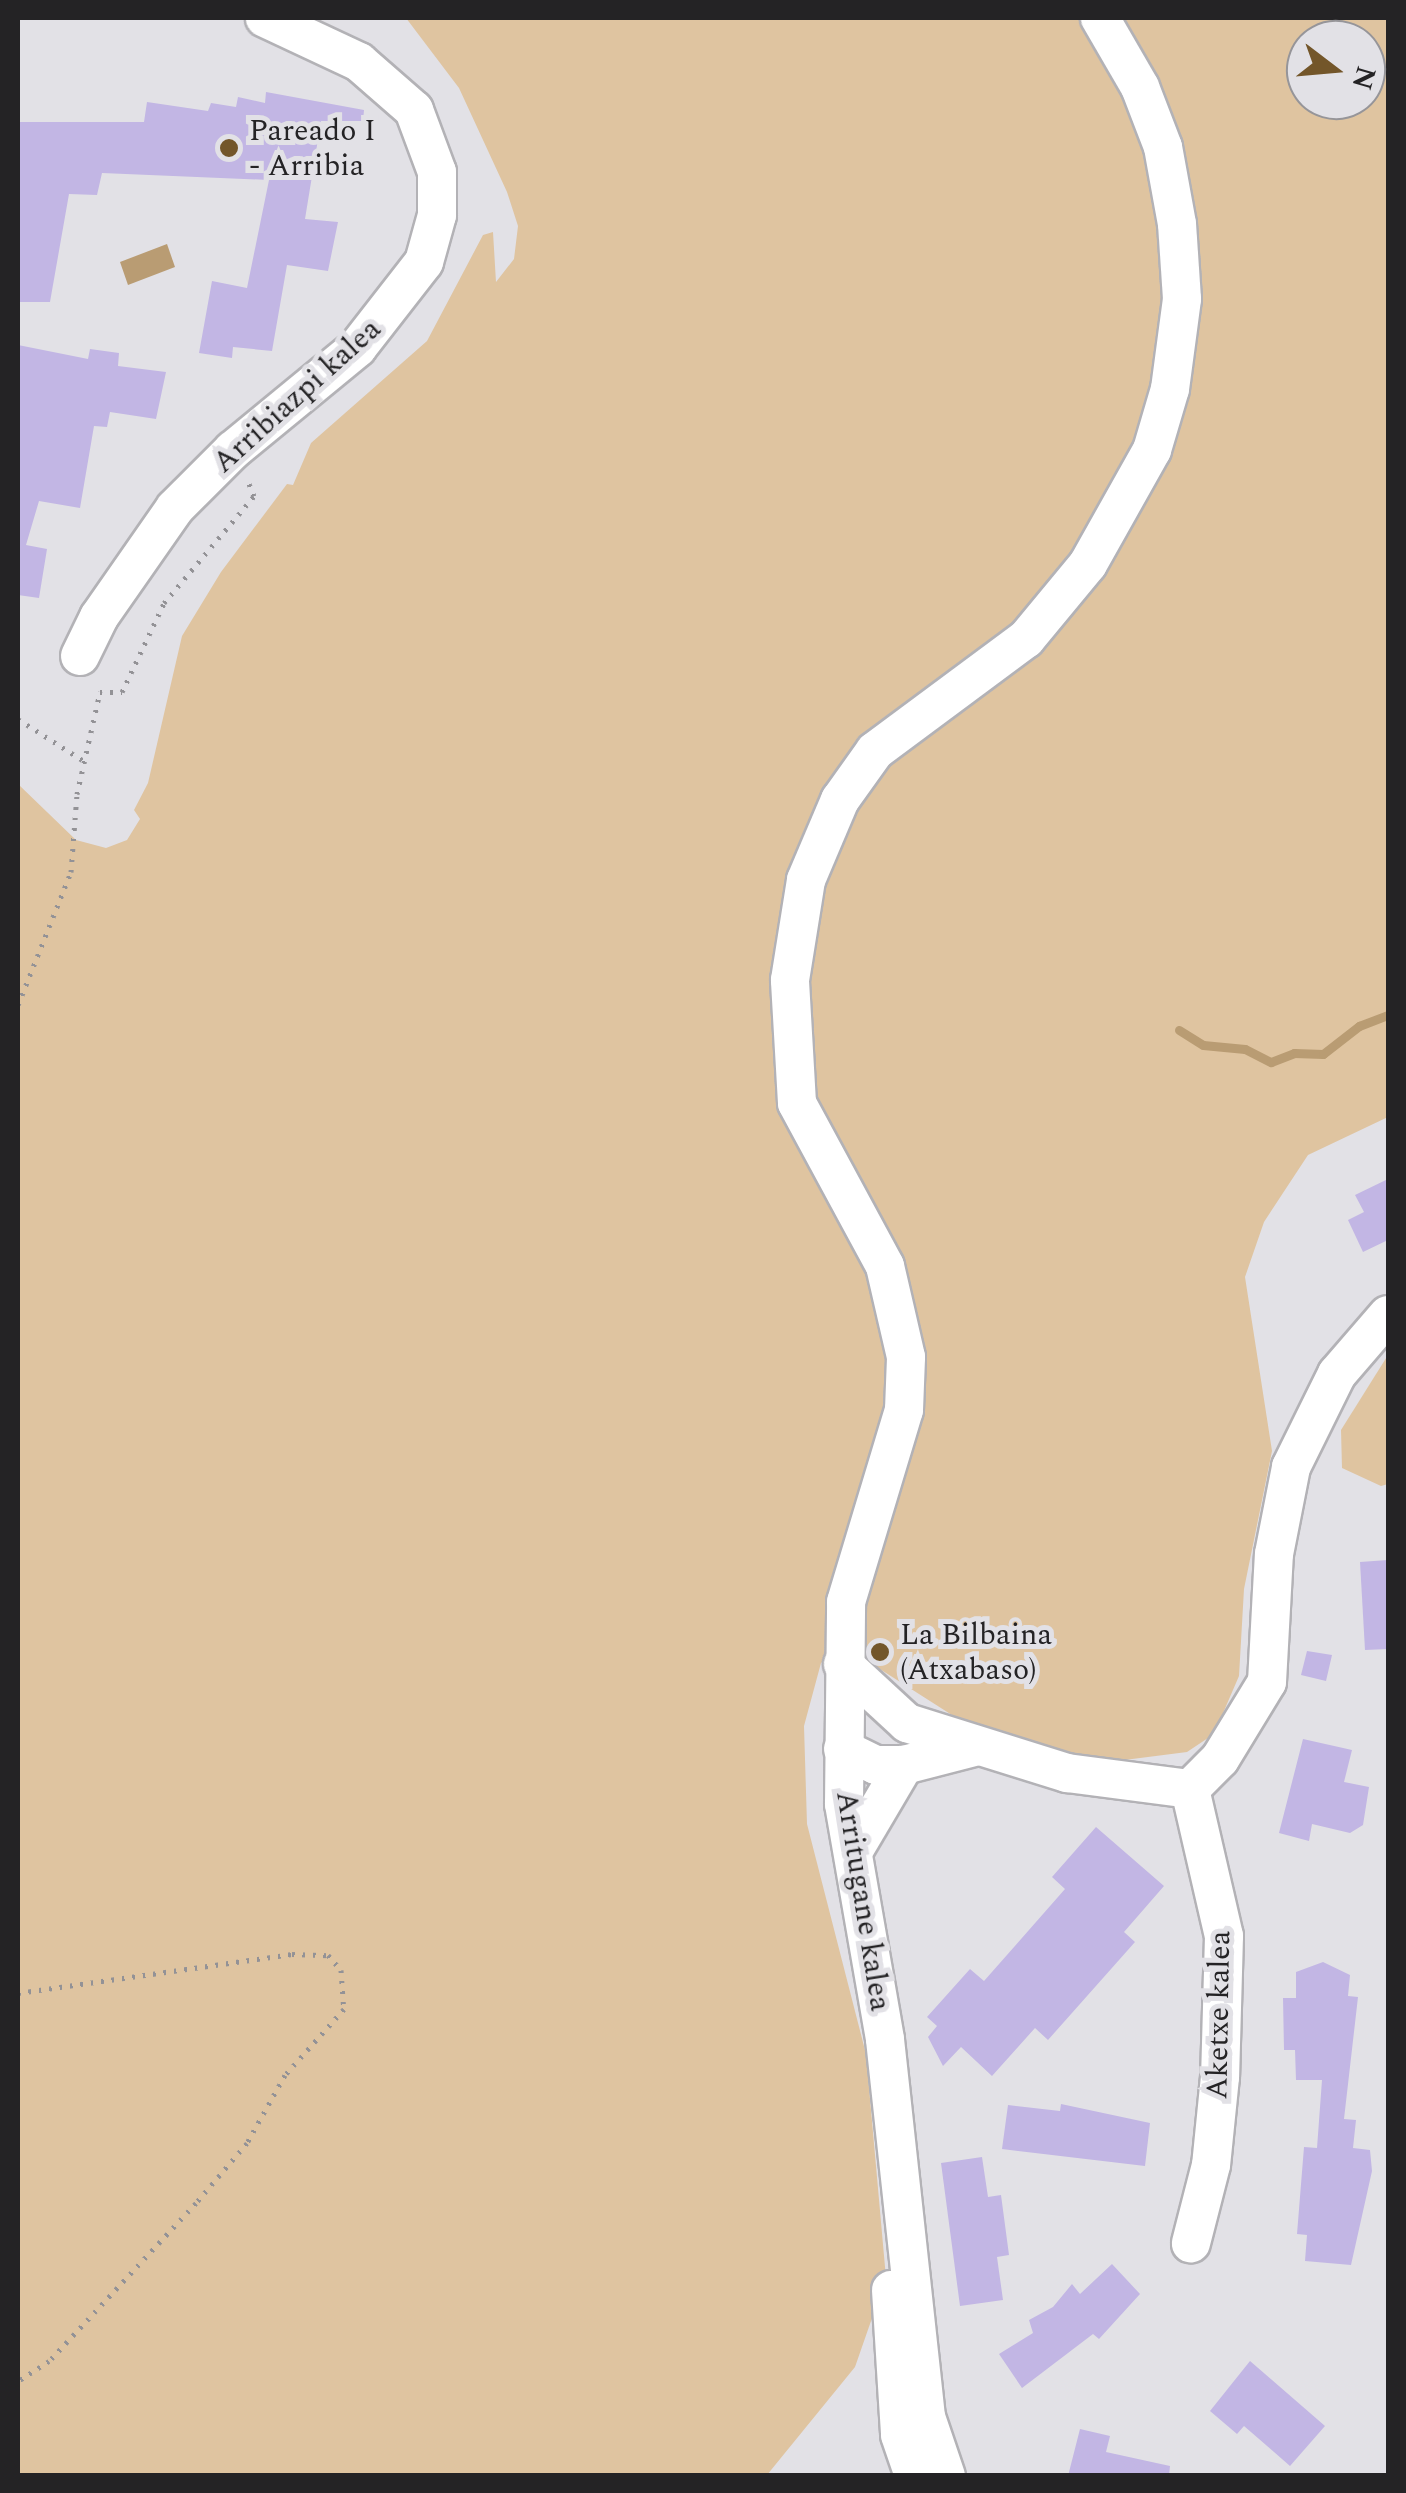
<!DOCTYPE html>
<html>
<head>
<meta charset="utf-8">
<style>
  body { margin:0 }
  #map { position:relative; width:1406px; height:2493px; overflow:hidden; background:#e2e1e6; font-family:Spectral,serif }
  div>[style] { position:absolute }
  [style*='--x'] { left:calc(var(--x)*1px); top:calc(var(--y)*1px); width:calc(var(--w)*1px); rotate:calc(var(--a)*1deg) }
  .green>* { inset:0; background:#dfc4a0 }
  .water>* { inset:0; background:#b99c73 }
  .stream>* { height:9px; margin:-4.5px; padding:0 4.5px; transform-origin:4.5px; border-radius:4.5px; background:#b99c73 }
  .building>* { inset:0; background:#c2b6e4 }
  .path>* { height:5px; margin-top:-2.5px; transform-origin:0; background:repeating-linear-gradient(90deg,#939296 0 2.5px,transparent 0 10.5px) }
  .roads { filter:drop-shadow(2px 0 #b3b2b6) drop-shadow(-2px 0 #b3b2b6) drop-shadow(0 2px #b3b2b6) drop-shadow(0 -2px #b3b2b6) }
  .minor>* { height:38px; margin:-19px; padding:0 19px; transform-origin:19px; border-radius:19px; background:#fff }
  .dots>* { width:28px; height:28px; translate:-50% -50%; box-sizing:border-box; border:5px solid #e2e1e6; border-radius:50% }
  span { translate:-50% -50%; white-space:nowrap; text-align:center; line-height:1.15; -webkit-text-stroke:10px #e2e1e6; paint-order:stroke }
  .poi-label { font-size:30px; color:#242325 }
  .left { translate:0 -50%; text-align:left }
  .street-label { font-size:30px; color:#242325 }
  .frame { position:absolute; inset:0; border:20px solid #242325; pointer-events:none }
  .north { position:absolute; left:1286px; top:20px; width:100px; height:100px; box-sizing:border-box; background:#e2e1e6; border:2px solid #969599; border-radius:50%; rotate:106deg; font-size:28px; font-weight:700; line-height:40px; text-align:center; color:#242325 }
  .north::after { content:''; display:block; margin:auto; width:35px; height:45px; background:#73562a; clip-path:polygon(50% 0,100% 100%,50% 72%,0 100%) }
</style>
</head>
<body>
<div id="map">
  <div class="green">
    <div style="clip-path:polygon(evenodd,406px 18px,1388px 18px,1388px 1117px,1308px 1155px,1264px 1222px,1245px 1277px,1272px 1451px,1244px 1589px,1239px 1676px,1214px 1734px,1187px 1752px,1101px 1763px,966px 1724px,861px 1657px,832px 1654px,821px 1663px,804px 1726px,807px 1824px,866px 2054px,886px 2278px,855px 2367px,767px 2475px,18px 2475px,18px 784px,76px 840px,106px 848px,127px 840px,140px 819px,134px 810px,148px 783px,182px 636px,221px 572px,287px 484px,293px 485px,311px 443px,427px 341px,483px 235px,493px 232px,496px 282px,514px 259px,518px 226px,507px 192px,459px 88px,406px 18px,1306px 40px,1366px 40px,1366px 100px,1306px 100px,1306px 40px)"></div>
    <div style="clip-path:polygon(1388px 1355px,1388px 1484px,1381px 1486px,1342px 1468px,1341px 1430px)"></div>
  </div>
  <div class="water">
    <div style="clip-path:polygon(167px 244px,175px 267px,128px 285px,120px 262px)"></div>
  </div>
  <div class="stream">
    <div style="--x:1179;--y:1030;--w:28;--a:32"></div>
    <div style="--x:1203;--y:1045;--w:42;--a:5.4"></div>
    <div style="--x:1245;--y:1049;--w:29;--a:27"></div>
    <div style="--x:1271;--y:1062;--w:25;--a:-21"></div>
    <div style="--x:1294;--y:1053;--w:29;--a:2"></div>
    <div style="--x:1323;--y:1054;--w:46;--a:-37.9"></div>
    <div style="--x:1359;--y:1026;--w:31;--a:-21"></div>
  </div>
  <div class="building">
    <div style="clip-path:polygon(266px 92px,364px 110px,363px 121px,321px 121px,305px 219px,338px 222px,328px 271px,287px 265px,272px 351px,233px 347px,232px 358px,199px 353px,212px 281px,247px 288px,269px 180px,102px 173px,97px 195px,69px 194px,50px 302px,18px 302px,18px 122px,144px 122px,147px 102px,208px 111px,211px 103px,236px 107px,238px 97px,265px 103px)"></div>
    <div style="clip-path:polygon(18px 345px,88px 359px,90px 349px,119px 353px,118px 366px,166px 372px,156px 419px,110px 412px,107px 427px,94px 426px,80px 508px,39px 501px,26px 545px,47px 549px,39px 598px,18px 595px)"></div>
    <div style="clip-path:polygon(1388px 1179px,1388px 1240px,1363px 1252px,1348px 1220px,1364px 1212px,1355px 1195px)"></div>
    <div style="clip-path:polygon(1388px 1560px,1388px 1649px,1365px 1650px,1360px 1562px)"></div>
    <div style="clip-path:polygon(1307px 1651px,1332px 1655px,1326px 1681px,1301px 1675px)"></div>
    <div style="clip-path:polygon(1303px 1739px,1352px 1750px,1344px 1782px,1369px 1787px,1363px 1825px,1350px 1833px,1312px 1824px,1309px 1841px,1279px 1833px)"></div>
    <div style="clip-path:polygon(1096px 1827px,1164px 1886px,1124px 1932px,1135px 1942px,1048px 2040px,1035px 2028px,992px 2076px,961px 2047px,943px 2066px,928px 2037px,937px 2026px,927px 2017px,970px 1969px,984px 1981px,1065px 1889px,1052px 1877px)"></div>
    <div style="clip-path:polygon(1323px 1962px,1350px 1975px,1348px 1996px,1358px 1997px,1344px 2119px,1356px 2120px,1353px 2148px,1370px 2150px,1372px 2171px,1351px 2265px,1305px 2261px,1307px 2235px,1297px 2234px,1304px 2147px,1317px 2148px,1322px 2080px,1296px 2080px,1295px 2050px,1284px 2050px,1283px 1998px,1296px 1998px,1296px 1972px)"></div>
    <div style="clip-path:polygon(1061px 2104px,1150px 2123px,1145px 2166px,1002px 2149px,1008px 2105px,1060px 2111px)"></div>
    <div style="clip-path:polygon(982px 2157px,988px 2197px,1001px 2195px,1009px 2255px,997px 2257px,1003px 2300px,960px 2306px,941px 2163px)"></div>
    <div style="clip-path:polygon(1112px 2264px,1140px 2294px,1099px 2339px,1093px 2334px,1022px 2388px,999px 2354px,1033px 2333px,1029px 2320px,1053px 2307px,1072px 2284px,1080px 2294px)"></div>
    <div style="clip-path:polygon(1250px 2361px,1325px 2426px,1290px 2466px,1244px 2426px,1237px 2434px,1210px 2411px)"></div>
    <div style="clip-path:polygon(1080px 2429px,1110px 2436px,1106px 2452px,1170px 2466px,1169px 2476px,1068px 2476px)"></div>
  </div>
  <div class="path">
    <div style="--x:100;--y:692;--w:22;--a:0"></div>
    <div style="--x:122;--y:692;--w:98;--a:-64.7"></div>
    <div style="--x:164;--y:603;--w:140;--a:-49.9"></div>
    <div style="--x:254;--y:496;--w:16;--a:-112"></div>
    <div style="--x:18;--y:719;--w:82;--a:32.5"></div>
    <div style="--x:18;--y:1005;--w:143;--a:-68.3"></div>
    <div style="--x:71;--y:872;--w:78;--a:-85.6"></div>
    <div style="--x:77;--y:794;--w:105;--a:-77.3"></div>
    <div style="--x:18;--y:1993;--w:277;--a:-8.1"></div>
    <div style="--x:292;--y:1954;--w:36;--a:2"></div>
    <div style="--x:328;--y:1955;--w:20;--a:49"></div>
    <div style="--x:341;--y:1970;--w:39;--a:86"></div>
    <div style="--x:344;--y:2009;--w:89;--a:131.8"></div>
    <div style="--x:285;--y:2075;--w:78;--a:119.2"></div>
    <div style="--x:247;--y:2143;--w:79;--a:130.4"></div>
    <div style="--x:196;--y:2203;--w:216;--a:132.9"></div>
    <div style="--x:49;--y:2361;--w:37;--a:147"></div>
  </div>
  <div class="roads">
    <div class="minor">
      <div style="--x:80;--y:656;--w:43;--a:-64"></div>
      <div style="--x:99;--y:617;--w:133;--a:-55.1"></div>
      <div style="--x:175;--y:508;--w:82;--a:-45"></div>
      <div style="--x:233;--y:450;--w:161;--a:-39.4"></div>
      <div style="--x:357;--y:348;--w:109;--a:-52.1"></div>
      <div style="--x:424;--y:262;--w:49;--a:-74.5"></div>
      <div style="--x:437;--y:215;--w:43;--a:-90"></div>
      <div style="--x:437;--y:172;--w:66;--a:-110.4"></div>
      <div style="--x:414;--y:110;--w:73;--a:-138.9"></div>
      <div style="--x:359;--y:62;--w:104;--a:-154.9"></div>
      <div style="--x:843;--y:1664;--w:87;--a:42.7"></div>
      <div style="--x:907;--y:1723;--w:168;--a:17.4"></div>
      <div style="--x:1067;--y:1773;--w:124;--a:7.4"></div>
      <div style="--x:1190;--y:1789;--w:42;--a:-45"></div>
      <div style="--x:1220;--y:1759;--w:90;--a:-58.6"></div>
      <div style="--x:1267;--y:1682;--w:128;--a:-86.9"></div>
      <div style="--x:1274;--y:1554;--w:89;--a:-78.9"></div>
      <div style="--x:1291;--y:1467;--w:104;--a:-63.7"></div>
      <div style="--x:1337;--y:1374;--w:78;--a:-49.2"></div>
      <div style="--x:843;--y:1749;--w:37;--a:26"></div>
      <div style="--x:876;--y:1765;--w:28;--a:0"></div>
      <div style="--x:904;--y:1765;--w:76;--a:-14.4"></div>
      <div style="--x:1190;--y:1789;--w:151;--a:77"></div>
      <div style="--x:1224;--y:1936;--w:141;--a:91.6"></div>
      <div style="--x:1220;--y:2077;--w:88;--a:95.8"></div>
      <div style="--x:1211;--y:2165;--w:81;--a:104.4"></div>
      <div style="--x:854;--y:1850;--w:99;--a:-59.5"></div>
      <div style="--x:891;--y:2290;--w:145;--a:86.4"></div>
      <div style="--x:900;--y:2435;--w:43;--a:71.1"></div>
      <div style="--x:946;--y:2476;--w:62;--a:-108.7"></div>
      <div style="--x:926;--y:2417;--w:380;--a:-96.2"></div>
      <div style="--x:885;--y:2039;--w:239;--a:-99.9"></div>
      <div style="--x:844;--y:1804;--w:202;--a:-89.4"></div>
      <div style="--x:846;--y:1602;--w:201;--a:-73.2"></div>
      <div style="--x:904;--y:1410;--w:53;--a:-87.8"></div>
      <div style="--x:906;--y:1357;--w:93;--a:-103"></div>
      <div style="--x:885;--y:1266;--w:185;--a:-118.4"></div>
      <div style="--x:797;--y:1103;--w:123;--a:-93.3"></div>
      <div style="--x:790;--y:980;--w:101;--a:-80.9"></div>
      <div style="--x:806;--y:880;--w:87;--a:-67"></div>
      <div style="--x:840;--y:800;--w:60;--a:-54.5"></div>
      <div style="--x:875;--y:751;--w:188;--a:-36.6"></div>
      <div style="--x:1026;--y:639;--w:97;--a:-50.4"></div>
      <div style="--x:1088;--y:564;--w:131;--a:-60.7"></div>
      <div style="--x:1152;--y:450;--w:64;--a:-73.6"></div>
      <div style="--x:1170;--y:389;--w:91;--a:-82.4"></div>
      <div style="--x:1182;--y:299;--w:75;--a:-93.8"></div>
      <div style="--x:1177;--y:224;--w:78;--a:-100.3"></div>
      <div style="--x:1163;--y:147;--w:64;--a:-111"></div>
      <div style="--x:1140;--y:87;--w:80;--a:-120.1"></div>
    </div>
  </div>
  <div class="dots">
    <div style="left:229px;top:148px;background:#73562a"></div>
    <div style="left:880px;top:1652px;background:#73562a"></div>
  </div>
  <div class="poi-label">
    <span class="left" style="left:249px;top:148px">Pareado I<br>- Arribia</span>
    <span class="left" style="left:900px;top:1652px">La Bilbaina<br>(Atxabaso)</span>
  </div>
  <div class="street-label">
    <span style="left:297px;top:396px;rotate:-42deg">Arribiazpi kalea</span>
    <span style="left:863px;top:1901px;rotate:81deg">Arritugane kalea</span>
    <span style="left:1219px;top:2015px;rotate:-89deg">Aketxe kalea</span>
  </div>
  <div class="frame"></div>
  <div class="north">N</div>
</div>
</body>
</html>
